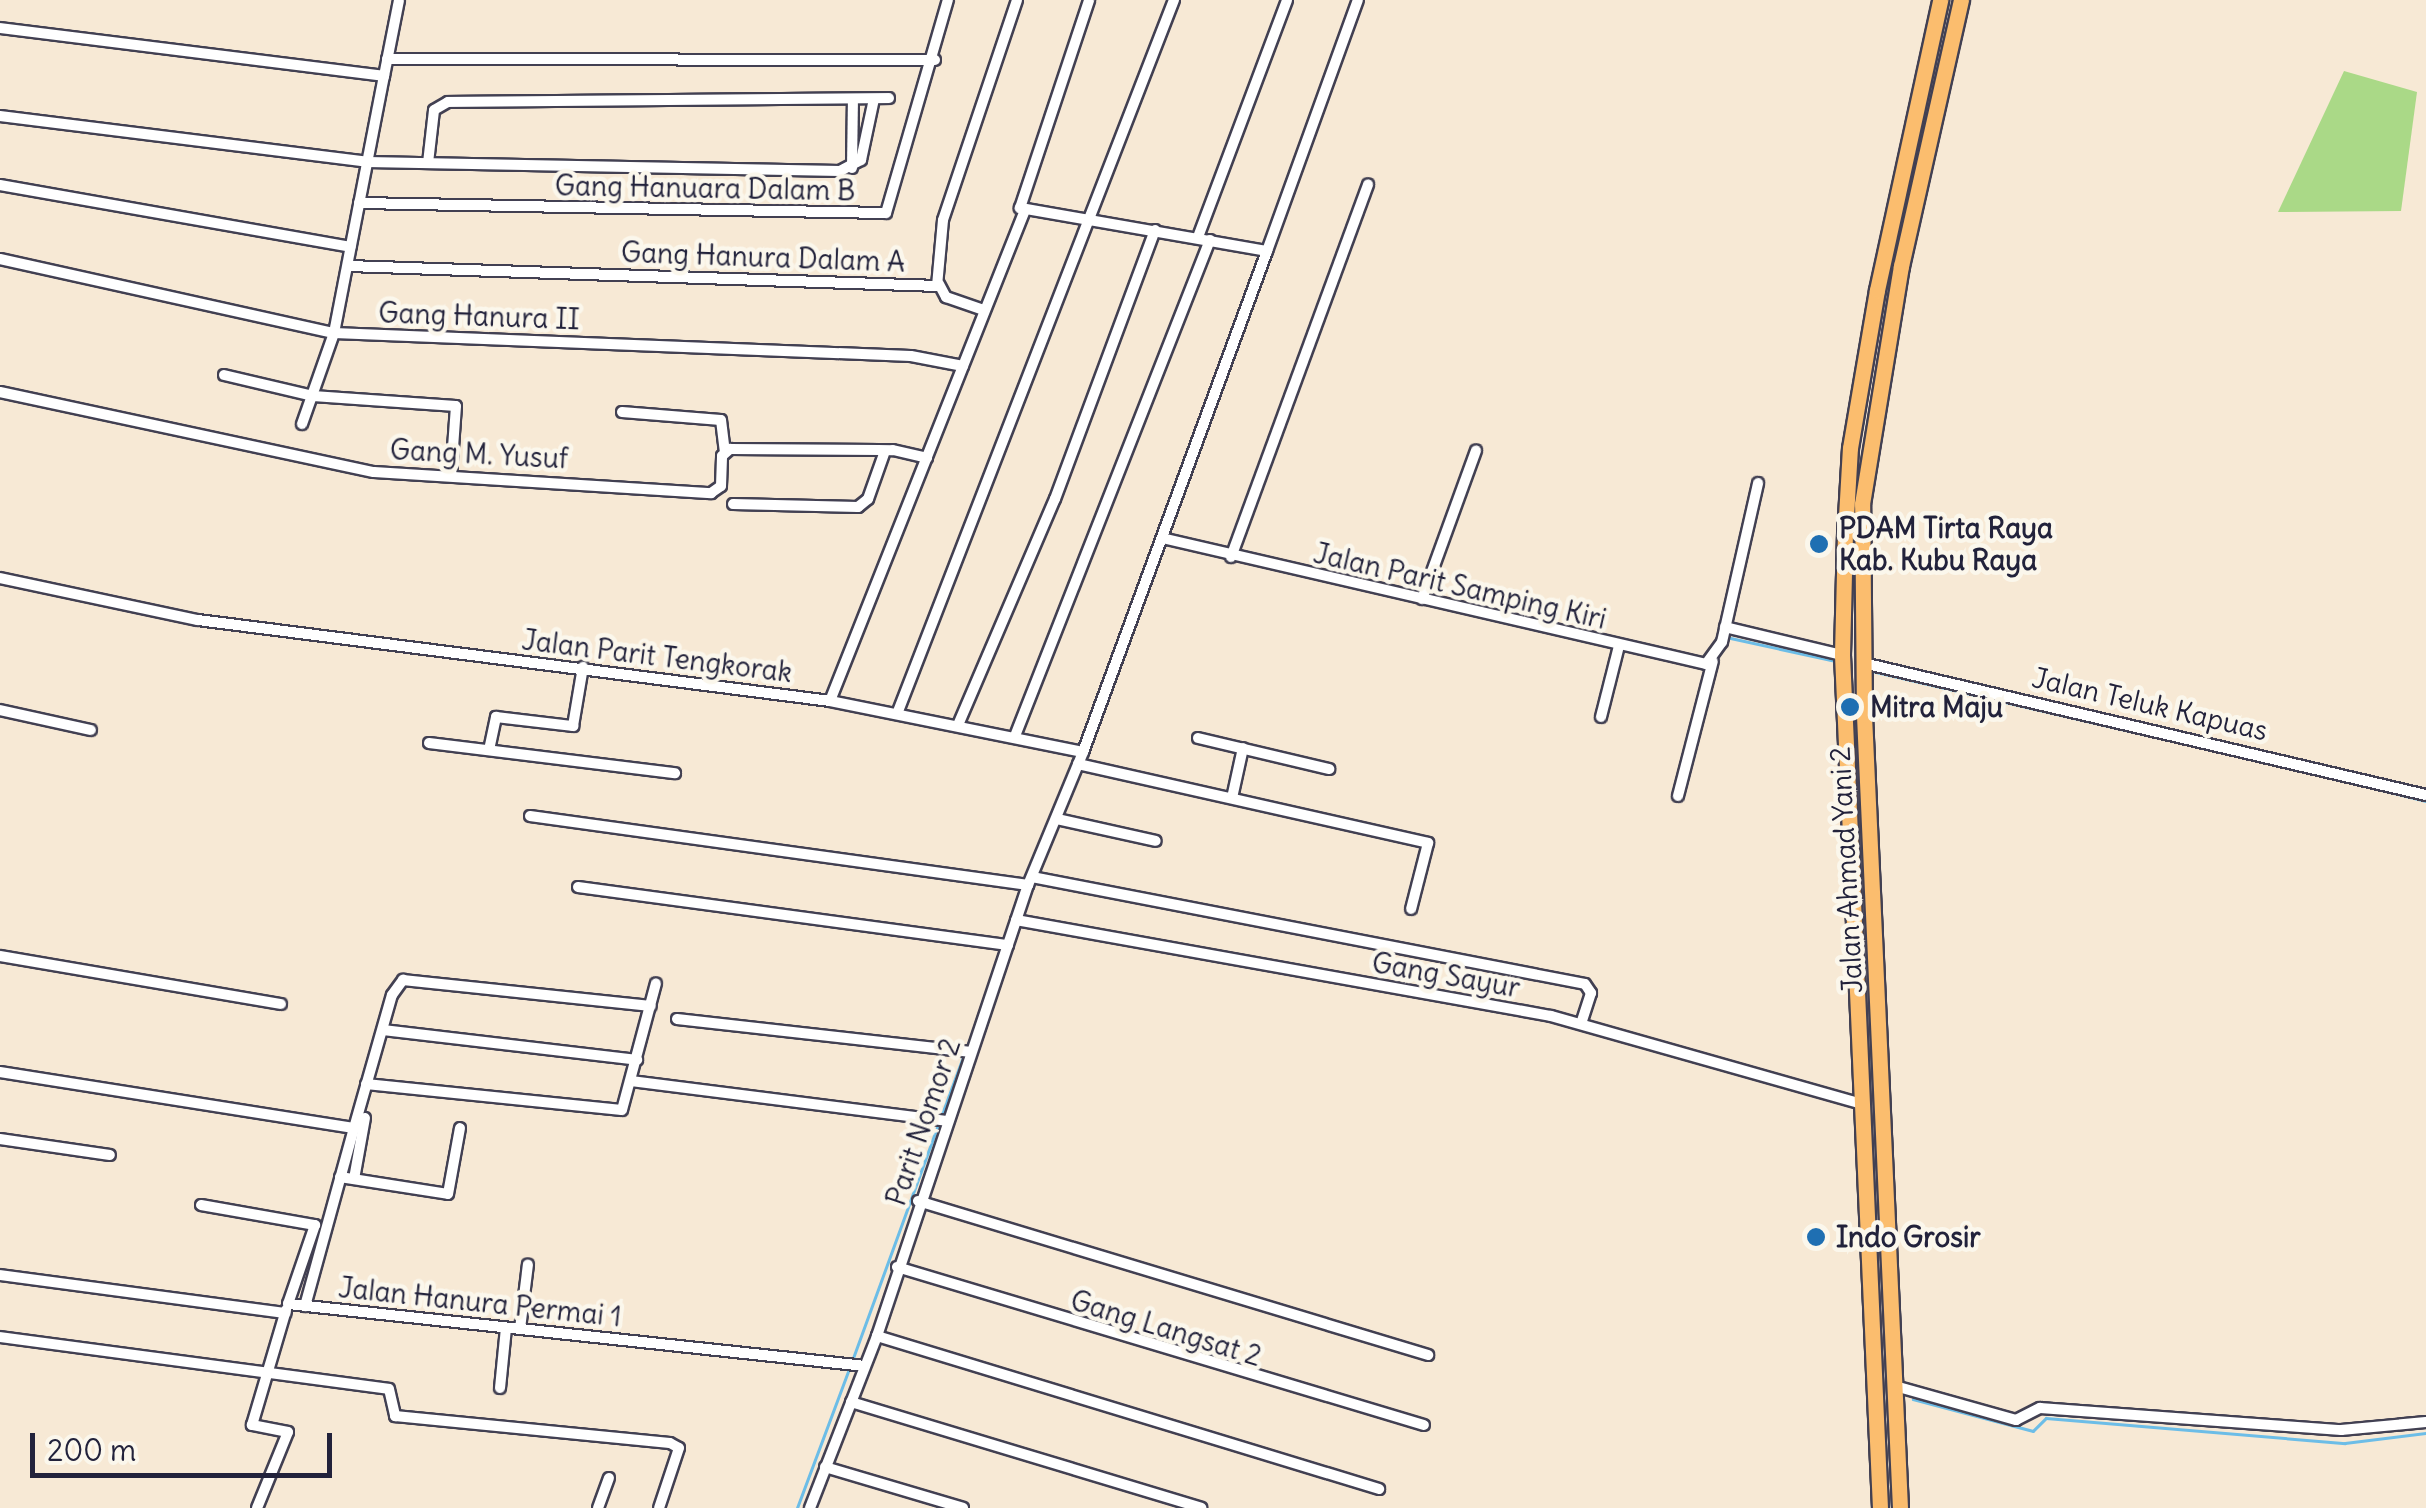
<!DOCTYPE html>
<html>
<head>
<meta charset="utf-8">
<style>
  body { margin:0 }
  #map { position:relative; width:2426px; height:1508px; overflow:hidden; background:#f7e9d5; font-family:Delius,sans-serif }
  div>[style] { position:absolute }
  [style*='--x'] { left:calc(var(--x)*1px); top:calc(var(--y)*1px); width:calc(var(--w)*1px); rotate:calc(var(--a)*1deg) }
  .green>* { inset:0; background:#aad987 }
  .stream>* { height:2.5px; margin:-1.25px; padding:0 1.25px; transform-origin:1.25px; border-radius:1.25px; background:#6cbde7 }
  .roads { filter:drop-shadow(2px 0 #424052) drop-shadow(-2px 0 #424052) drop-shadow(0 2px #424052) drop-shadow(0 -2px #424052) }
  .minor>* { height:10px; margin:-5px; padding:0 5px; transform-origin:5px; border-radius:5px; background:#fff }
  .highway>* { height:15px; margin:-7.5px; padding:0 7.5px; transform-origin:7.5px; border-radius:7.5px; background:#fbbd6e }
  .dots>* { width:28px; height:28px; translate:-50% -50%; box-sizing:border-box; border:5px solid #fbf7ec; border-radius:50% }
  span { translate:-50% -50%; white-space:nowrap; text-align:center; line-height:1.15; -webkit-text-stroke:9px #fbf7ec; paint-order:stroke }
  .street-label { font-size:28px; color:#22223b }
  .poi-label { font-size:28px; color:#22223b; font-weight:700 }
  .left { translate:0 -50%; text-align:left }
  .scale { position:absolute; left:30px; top:1433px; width:302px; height:45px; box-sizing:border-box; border:5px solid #22223b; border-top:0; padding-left:12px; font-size:30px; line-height:35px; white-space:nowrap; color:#22223b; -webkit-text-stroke:8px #fbf7ec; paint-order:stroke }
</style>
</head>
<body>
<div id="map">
  <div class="green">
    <div style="clip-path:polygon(2344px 71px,2417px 92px,2401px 211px,2278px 212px)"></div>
  </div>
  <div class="stream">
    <div style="--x:1430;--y:595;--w:222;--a:13"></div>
    <div style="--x:1726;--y:637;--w:112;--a:12.4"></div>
    <div style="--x:1872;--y:671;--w:292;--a:13.1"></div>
    <div style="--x:2354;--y:783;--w:74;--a:14"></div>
    <div style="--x:967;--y:1047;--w:32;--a:-70"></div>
    <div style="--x:941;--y:1117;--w:67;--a:-69.9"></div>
    <div style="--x:852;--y:1361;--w:251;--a:-70"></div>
    <div style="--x:1913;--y:1399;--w:124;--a:14.9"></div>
    <div style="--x:2033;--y:1431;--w:18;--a:-45"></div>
    <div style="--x:2046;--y:1418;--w:300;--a:4.8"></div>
    <div style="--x:2345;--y:1443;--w:82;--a:-7"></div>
    <div style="--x:797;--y:1508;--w:148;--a:-69.5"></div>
  </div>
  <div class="roads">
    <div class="minor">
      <div style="--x:0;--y:28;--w:387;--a:7.1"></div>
      <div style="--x:384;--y:76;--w:77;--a:-78.8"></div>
      <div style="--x:387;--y:59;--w:548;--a:0.1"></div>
      <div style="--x:0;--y:116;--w:370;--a:7.1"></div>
      <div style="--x:367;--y:162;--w:473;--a:1.1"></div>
      <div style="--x:840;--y:171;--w:24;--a:-28"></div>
      <div style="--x:861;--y:160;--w:62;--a:-78"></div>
      <div style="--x:428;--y:163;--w:53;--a:-83.5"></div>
      <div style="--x:434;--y:110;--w:16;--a:-30"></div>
      <div style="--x:448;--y:102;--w:441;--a:-0.5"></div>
      <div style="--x:852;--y:168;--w:69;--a:-89.2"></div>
      <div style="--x:0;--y:185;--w:356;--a:10"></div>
      <div style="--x:359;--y:203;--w:527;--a:1.09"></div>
      <div style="--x:886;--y:213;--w:222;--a:-73.8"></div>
      <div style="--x:1198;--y:237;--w:253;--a:-69.4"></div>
      <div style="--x:1267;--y:251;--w:267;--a:-70.1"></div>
      <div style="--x:0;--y:259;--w:342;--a:12.5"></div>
      <div style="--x:334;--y:333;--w:577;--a:2.28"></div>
      <div style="--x:911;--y:356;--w:53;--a:10.9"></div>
      <div style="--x:348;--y:266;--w:589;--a:1.94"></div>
      <div style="--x:937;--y:286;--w:66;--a:-84.8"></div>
      <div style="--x:943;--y:220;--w:232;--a:-71.4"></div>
      <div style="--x:939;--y:284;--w:15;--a:62"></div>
      <div style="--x:946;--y:297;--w:39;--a:19"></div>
      <div style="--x:224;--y:375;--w:91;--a:13.3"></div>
      <div style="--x:313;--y:396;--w:143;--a:4"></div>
      <div style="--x:456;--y:406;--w:70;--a:94.1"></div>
      <div style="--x:0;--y:392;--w:382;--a:12.1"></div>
      <div style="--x:374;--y:472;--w:338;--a:3.6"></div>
      <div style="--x:711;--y:493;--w:12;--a:-35"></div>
      <div style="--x:721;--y:486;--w:30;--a:-88"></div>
      <div style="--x:722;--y:456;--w:11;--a:-41"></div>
      <div style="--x:730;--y:449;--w:163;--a:0.4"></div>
      <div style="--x:893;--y:450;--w:35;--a:13"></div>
      <div style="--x:622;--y:412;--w:99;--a:4.6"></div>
      <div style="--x:721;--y:420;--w:31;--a:83"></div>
      <div style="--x:302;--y:424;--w:96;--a:-70.6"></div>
      <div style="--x:334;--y:333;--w:262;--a:-79"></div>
      <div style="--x:733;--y:504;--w:125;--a:1.4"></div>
      <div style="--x:858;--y:507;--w:13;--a:-39"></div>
      <div style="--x:868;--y:499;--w:51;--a:-70.5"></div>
      <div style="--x:1162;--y:538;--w:558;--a:13.04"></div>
      <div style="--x:1706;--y:664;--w:27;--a:-54"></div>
      <div style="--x:1722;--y:642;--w:163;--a:-77.2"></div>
      <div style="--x:1231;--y:557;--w:397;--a:-69.8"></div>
      <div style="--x:0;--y:578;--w:202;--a:12"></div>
      <div style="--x:198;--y:620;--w:637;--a:7.3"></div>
      <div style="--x:830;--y:701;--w:258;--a:11.4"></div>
      <div style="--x:1083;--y:752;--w:534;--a:-69.83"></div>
      <div style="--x:1267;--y:251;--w:251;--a:-170.1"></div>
      <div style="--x:1020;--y:208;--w:219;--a:-71.6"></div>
      <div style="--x:1422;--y:599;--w:158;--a:-70"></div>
      <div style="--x:1725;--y:627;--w:120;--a:13.5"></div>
      <div style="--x:1863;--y:663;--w:578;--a:13.2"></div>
      <div style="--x:830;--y:701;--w:528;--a:-68.34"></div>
      <div style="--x:0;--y:710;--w:93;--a:12.4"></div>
      <div style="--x:897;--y:714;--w:766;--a:-68.8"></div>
      <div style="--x:1601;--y:717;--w:73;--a:-75.8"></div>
      <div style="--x:958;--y:725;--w:246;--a:-66.8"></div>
      <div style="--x:1055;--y:499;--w:287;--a:-69.6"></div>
      <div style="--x:1015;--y:736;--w:533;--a:-68.54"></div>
      <div style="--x:1198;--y:738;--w:135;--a:13.3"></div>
      <div style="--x:429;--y:743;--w:248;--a:7"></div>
      <div style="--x:489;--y:750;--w:34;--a:-78"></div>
      <div style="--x:496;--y:717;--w:78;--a:6.7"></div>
      <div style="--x:573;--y:726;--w:60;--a:-80.4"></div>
      <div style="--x:1078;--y:764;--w:359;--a:12.7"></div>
      <div style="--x:1428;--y:843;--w:68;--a:104.4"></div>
      <div style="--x:1678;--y:796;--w:139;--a:-75.5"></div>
      <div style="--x:1232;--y:798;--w:51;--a:-77.6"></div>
      <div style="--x:530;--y:816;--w:503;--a:7.89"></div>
      <div style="--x:1057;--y:819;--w:101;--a:12.5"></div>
      <div style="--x:1032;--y:877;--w:563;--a:10.95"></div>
      <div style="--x:1585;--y:984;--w:11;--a:56"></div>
      <div style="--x:1591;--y:993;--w:32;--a:108"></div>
      <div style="--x:578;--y:887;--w:434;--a:7.7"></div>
      <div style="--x:1016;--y:920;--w:544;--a:10.17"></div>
      <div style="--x:1551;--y:1016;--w:322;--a:15.8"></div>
      <div style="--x:0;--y:956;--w:285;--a:9.7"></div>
      <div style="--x:677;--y:1019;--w:296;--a:6.4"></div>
      <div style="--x:383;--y:1030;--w:256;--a:6.7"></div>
      <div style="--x:0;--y:1072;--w:358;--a:9"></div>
      <div style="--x:354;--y:1128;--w:138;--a:-74.1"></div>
      <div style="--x:392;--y:995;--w:19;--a:-54"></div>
      <div style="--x:403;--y:980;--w:249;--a:6"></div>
      <div style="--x:631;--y:1081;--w:318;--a:7.2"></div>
      <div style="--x:366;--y:1084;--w:257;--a:5.8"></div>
      <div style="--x:622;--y:1110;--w:131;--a:-75"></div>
      <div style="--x:0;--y:1139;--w:111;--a:8.3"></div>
      <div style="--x:340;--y:1177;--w:109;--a:8.9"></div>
      <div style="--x:448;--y:1194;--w:67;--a:-79.7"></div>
      <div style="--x:354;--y:1179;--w:62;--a:-79.8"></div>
      <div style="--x:918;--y:1201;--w:533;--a:16.8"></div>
      <div style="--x:201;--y:1205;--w:116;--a:10"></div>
      <div style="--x:315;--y:1225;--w:83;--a:108.9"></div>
      <div style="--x:288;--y:1304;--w:580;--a:6.13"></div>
      <div style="--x:897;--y:1267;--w:550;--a:16.69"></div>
      <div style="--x:0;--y:1275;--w:288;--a:7.6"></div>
      <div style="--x:305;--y:1306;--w:185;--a:-74.6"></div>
      <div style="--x:520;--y:1329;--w:65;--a:-83"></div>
      <div style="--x:877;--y:1336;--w:525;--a:16.95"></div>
      <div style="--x:0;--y:1337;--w:392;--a:7.6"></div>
      <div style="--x:389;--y:1389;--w:28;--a:77"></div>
      <div style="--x:395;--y:1416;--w:276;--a:5.6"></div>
      <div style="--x:670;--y:1443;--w:10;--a:29"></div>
      <div style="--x:679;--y:1448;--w:63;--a:108.4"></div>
      <div style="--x:1895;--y:1386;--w:126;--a:15.7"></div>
      <div style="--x:2016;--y:1420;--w:27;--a:-27"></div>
      <div style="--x:2040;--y:1408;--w:302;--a:4.2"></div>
      <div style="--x:2341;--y:1430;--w:85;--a:-5.4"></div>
      <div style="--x:500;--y:1388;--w:60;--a:-84.3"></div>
      <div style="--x:851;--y:1402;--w:366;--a:16.8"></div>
      <div style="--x:825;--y:1467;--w:144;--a:16.5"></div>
      <div style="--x:257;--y:1508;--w:82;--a:-67.8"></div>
      <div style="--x:288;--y:1432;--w:37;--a:-169"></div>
      <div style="--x:252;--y:1425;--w:120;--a:-73.5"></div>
      <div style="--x:598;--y:1508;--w:32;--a:-70"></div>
      <div style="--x:810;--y:1508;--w:185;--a:-68.7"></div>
      <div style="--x:877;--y:1336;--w:476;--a:-71.5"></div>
      <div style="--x:1028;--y:885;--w:144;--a:-67.5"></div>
    </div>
    <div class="highway">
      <div style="--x:1880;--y:1508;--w:854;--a:-92.55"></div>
      <div style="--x:1842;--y:655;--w:121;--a:-88.6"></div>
      <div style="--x:1845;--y:534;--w:86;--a:-86.7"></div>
      <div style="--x:1850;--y:448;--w:160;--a:-80.3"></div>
      <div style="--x:1877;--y:290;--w:297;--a:-77.7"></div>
      <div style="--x:1900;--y:1508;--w:794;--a:-92.6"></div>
      <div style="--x:1864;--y:715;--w:211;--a:-90.5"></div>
      <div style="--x:1862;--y:504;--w:241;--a:-80.7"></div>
      <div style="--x:1901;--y:266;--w:273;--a:-77.3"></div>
    </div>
  </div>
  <div class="dots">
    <div style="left:1819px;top:544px;background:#1f6fb2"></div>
    <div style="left:1850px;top:707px;background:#1f6fb2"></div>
    <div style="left:1816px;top:1237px;background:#1f6fb2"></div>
  </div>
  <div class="street-label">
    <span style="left:705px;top:188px;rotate:1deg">Gang Hanuara Dalam B</span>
    <span style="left:763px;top:257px;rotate:2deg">Gang Hanura Dalam A</span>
    <span style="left:479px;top:316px;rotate:2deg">Gang Hanura II</span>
    <span style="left:479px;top:454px;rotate:3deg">Gang M. Yusuf</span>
    <span style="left:1460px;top:586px;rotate:13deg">Jalan Parit Samping Kiri</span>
    <span style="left:657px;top:656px;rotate:7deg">Jalan Parit Tengkorak</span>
    <span style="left:2150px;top:704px;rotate:13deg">Jalan Teluk Kapuas</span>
    <span style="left:1846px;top:870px;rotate:-93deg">Jalan Ahmad Yani 2</span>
    <span style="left:1446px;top:975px;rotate:10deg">Gang Sayur</span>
    <span style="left:923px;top:1122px;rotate:-71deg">Parit Nomor 2</span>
    <span style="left:480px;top:1302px;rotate:6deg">Jalan Hanura Permai 1</span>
    <span style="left:1166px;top:1328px;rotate:17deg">Gang Langsat 2</span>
  </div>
  <div class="poi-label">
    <span class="left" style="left:1839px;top:544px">PDAM Tirta Raya<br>Kab. Kubu Raya</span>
    <span class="left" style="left:1870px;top:707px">Mitra Maju</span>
    <span class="left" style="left:1836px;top:1237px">Indo Grosir</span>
  </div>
  <div class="scale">200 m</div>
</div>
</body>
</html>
